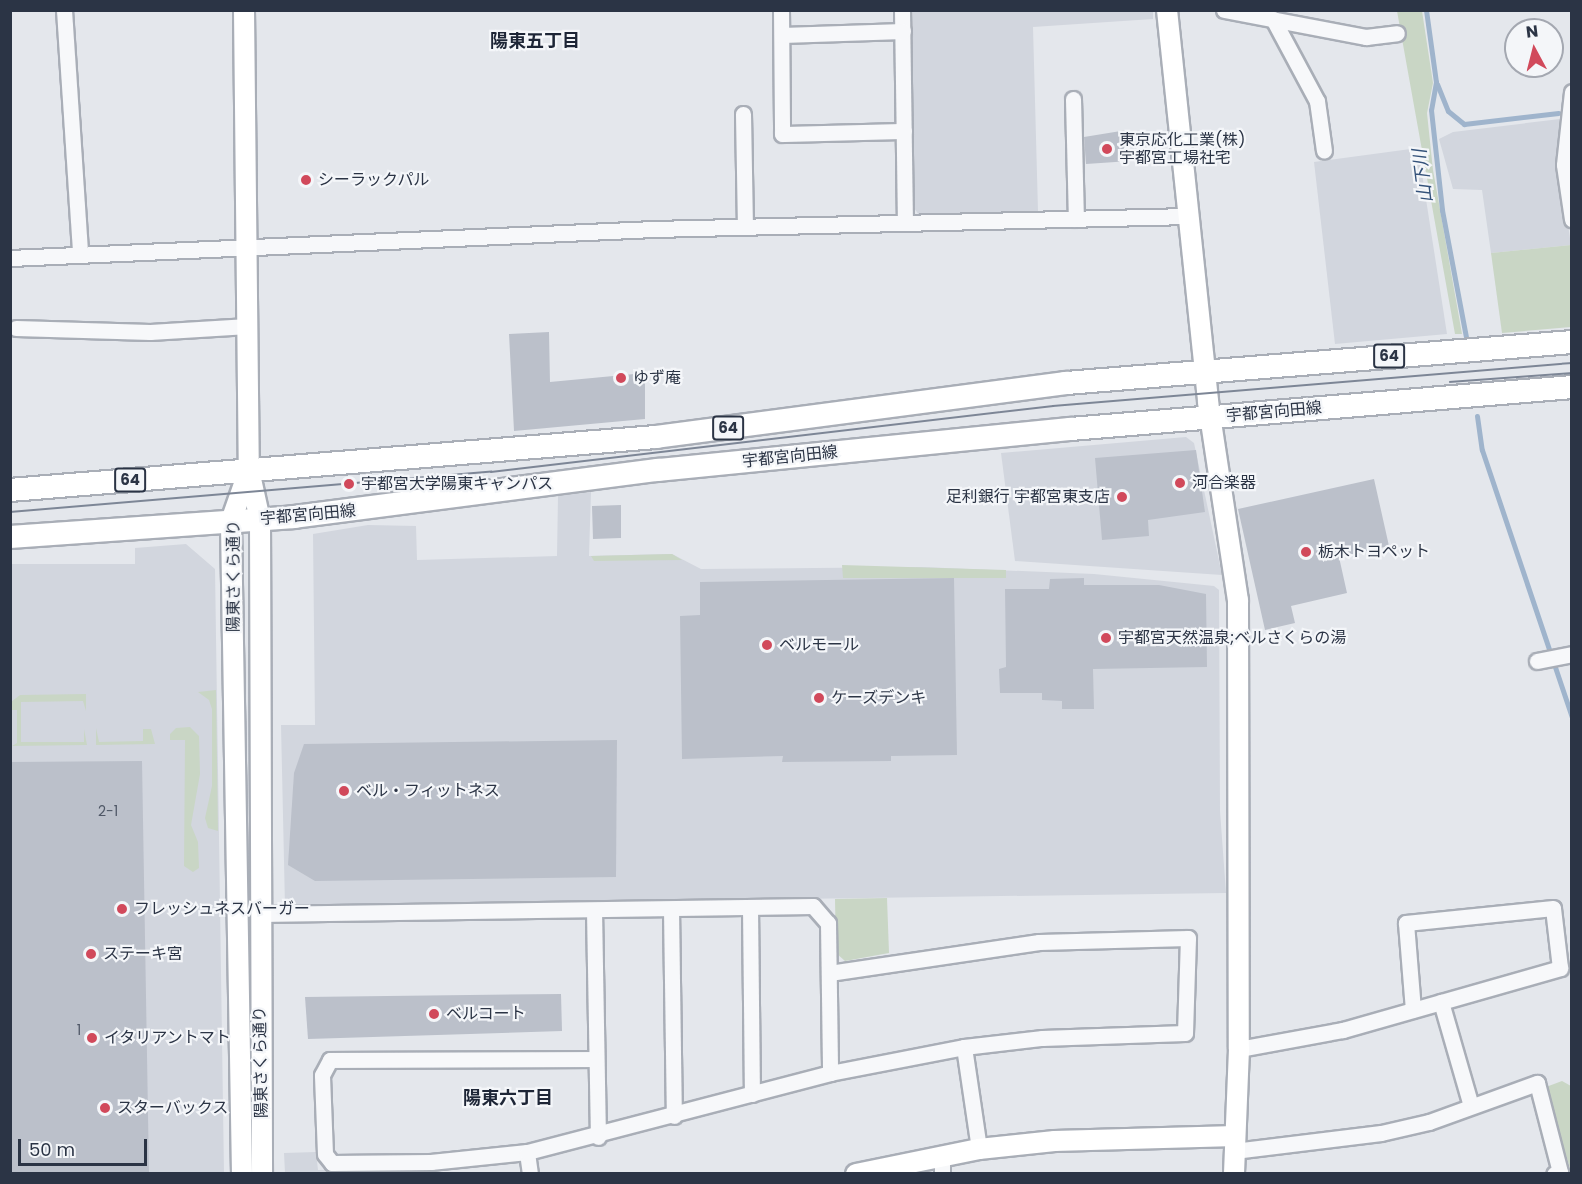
<!DOCTYPE html>
<html>
<head>
<meta charset="utf-8">
<style>
  body { margin:0 }
  #map { position:relative; width:1582px; height:1184px; overflow:hidden; background:#e4e7ec; font-family:Poppins,"Noto Sans JP",sans-serif }
  div>[style] { position:absolute }
  [style*='--x'] { left:calc(var(--x)*1px); top:calc(var(--y)*1px); width:calc(var(--w)*1px); rotate:calc(var(--a)*1deg) }
  .built>* { inset:0; background:#d2d6de }
  .green>* { inset:0; background:#c9d6c5 }
  .stream>* { height:5px; margin:-2.5px; padding:0 2.5px; transform-origin:2.5px; border-radius:2.5px; background:#9fb4cc }
  .building>* { inset:0; background:#bbc0ca }
  .roads { filter:drop-shadow(2px 0 #a9aeb7) drop-shadow(-2px 0 #a9aeb7) drop-shadow(0 2px #a9aeb7) drop-shadow(0 -2px #a9aeb7) }
  .street>* { height:15px; margin:-7.5px; padding:0 7.5px; transform-origin:7.5px; border-radius:7.5px; background:#f7f8fa }
  .secondary>* { height:20px; margin:-10px; padding:0 10px; transform-origin:10px; border-radius:10px; background:#fff }
  .primary>* { height:22px; margin:-11px; padding:0 11px; transform-origin:11px; border-radius:11px; background:#fff }
  .tram>* { height:1.5px; margin:-0.75px; padding:0 0.75px; transform-origin:0.75px; border-radius:0.75px; background:#7d8696 }
  .dots>* { width:16px; height:16px; translate:-50% -50%; box-sizing:border-box; border:3px solid #f4f6f9; border-radius:50% }
  span { translate:-50% -50%; white-space:nowrap; text-align:center; line-height:1.15; -webkit-text-stroke:4.5px #f4f6f9; paint-order:stroke }
  .number-label { font-size:14px; color:#4f5766 }
  .number-label span { -webkit-text-stroke-width:0 }
  .shield-label span { padding:2px 4px; background:#f4f6f9; border:2px solid; border-radius:4px; -webkit-text-stroke-width:0 }
  .shield-label { font-size:15px; color:#2b3445; font-weight:700 }
  .poi-label { font-size:16px; color:#2b3445 }
  .left { translate:0 -50%; text-align:left }
  .right { translate:-100% -50%; text-align:right }
  .street-label { font-size:16px; color:#2b3445 }
  .neighbourhood-label { font-size:18px; color:#1d2536; font-weight:700 }
  .water-label { font-size:18px; color:#34527a; font-style:italic }
  .frame { position:absolute; inset:0; border:12px solid #2b3445; pointer-events:none }
  .north { position:absolute; left:1504px; top:18px; width:60px; height:60px; box-sizing:border-box; background:#f4f6f9; border:2px solid #a4a8b1; border-radius:50%; rotate:353deg; font-size:16px; font-weight:700; line-height:24px; text-align:center; color:#2b3445 }
  .north::after { content:''; display:block; margin:auto; width:21px; height:27px; background:#d1495b; clip-path:polygon(50% 0,100% 100%,50% 72%,0 100%) }
  .scale { position:absolute; left:18px; top:1139px; width:129px; height:27px; box-sizing:border-box; border:3px solid #2b3445; border-top:0; padding-left:8px; font-size:18px; line-height:21px; white-space:nowrap; color:#2b3445; -webkit-text-stroke:4px #f4f6f9; paint-order:stroke }
</style>
</head>
<body>
<div id="map">
  <div class="built">
    <div style="clip-path:polygon(1153px 10px,1153px 19px,1033px 27px,1038px 211px,919px 215px,914px 208px,910px 11px)"></div>
    <div style="clip-path:polygon(1560px 119px,1561px 176px,1571px 245px,1491px 253px,1482px 190px,1453px 189px,1439px 139px,1453px 132px)"></div>
    <div style="clip-path:polygon(1418px 148px,1447px 334px,1335px 344px,1314px 162px)"></div>
    <div style="clip-path:polygon(1186px 437px,1194px 443px,1222px 575px,1015px 561px,1001px 453px)"></div>
    <div style="clip-path:polygon(591px 492px,589px 556px,672px 554px,701px 569px,921px 567px,1094px 574px,1214px 586px,1219px 590px,1220px 811px,1226px 893px,285px 906px,281px 725px,315px 725px,313px 534px,368px 525px,416px 526px,417px 560px,557px 556px,558px 496px)"></div>
    <div style="clip-path:polygon(186px 544px,215px 569px,224px 1173px,11px 1173px,10px 564px,135px 564px,135px 548px)"></div>
    <div style="clip-path:polygon(316px 1152px,318px 1170px,371px 1169px,372px 1173px,285px 1173px,284px 1153px)"></div>
  </div>
  <div class="green">
    <div style="clip-path:polygon(1397px 11px,1422px 11px,1433px 83px,1427px 113px,1433px 170px,1462px 334px,1455px 334px)"></div>
    <div style="clip-path:polygon(1571px 245px,1571px 327px,1502px 333px,1491px 253px)"></div>
    <div style="clip-path:polygon(672px 554px,682px 560px,594px 561px,591px 556px)"></div>
    <div style="clip-path:polygon(842px 565px,1006px 570px,1006px 578px,843px 578px)"></div>
    <div style="clip-path:polygon(216px 690px,218px 831px,208px 828px,205px 818px,212px 786px,212px 709px,209px 700px,198px 692px)"></div>
    <div style="clip-path:polygon(86px 694px,86px 711px,83px 701px,21px 702px,21px 742px,84px 742px,84px 729px,87px 745px,12px 746px,17px 743px,17px 710px,12px 710px,11px 702px,20px 695px)"></div>
    <div style="clip-path:polygon(190px 727px,199px 736px,200px 774px,191px 825px,198px 842px,199px 868px,193px 872px,184px 866px,185px 740px,170px 740px,170px 734px,176px 728px)"></div>
    <div style="clip-path:polygon(96px 728px,99px 742px,143px 741px,143px 729px,151px 729px,155px 744px,96px 745px)"></div>
    <div style="clip-path:polygon(887px 898px,889px 953px,845px 961px,836px 953px,835px 899px)"></div>
    <div style="clip-path:polygon(1562px 1081px,1571px 1086px,1571px 1172px,1546px 1087px)"></div>
  </div>
  <div class="stream">
    <div style="--x:1426;--y:10;--w:73;--a:82.1"></div>
    <div style="--x:1436;--y:82;--w:28;--a:100"></div>
    <div style="--x:1431;--y:110;--w:101;--a:83.7"></div>
    <div style="--x:1442;--y:210;--w:129;--a:79.3"></div>
    <div style="--x:1437;--y:84;--w:29;--a:68"></div>
    <div style="--x:1448;--y:111;--w:21;--a:39"></div>
    <div style="--x:1464;--y:124;--w:95;--a:-6.7"></div>
    <div style="--x:1477;--y:416;--w:34;--a:82"></div>
    <div style="--x:1482;--y:450;--w:283;--a:71.4"></div>
  </div>
  <div class="building">
    <div style="clip-path:polygon(1127px 130px,1130px 161px,1086px 164px,1084px 137px)"></div>
    <div style="clip-path:polygon(549px 332px,550px 382px,645px 373px,645px 419px,514px 431px,509px 334px)"></div>
    <div style="clip-path:polygon(1196px 450px,1205px 512px,1148px 520px,1149px 536px,1102px 540px,1095px 458px)"></div>
    <div style="clip-path:polygon(1374px 479px,1389px 546px,1339px 557px,1347px 593px,1291px 606px,1295px 623px,1265px 630px,1238px 509px)"></div>
    <div style="clip-path:polygon(621px 505px,621px 538px,593px 539px,592px 506px)"></div>
    <div style="clip-path:polygon(954px 578px,957px 755px,891px 756px,891px 761px,782px 762px,783px 756px,682px 759px,680px 616px,700px 615px,700px 582px)"></div>
    <div style="clip-path:polygon(1084px 578px,1084px 585px,1159px 585px,1206px 594px,1207px 667px,1093px 669px,1094px 709px,1062px 709px,1062px 701px,1042px 700px,1042px 693px,1000px 693px,999px 669px,1006px 667px,1005px 589px,1049px 589px,1050px 579px)"></div>
    <div style="clip-path:polygon(617px 740px,616px 877px,315px 881px,288px 865px,294px 773px,304px 744px)"></div>
    <div style="clip-path:polygon(142px 761px,149px 1173px,10px 1173px,10px 762px)"></div>
    <div style="clip-path:polygon(561px 994px,562px 1031px,308px 1039px,305px 997px)"></div>
  </div>
  <div class="roads">
    <div class="street">
      <div style="--x:64;--y:10;--w:245;--a:86.2"></div>
      <div style="--x:781;--y:10;--w:124;--a:89.5"></div>
      <div style="--x:782;--y:134;--w:122;--a:-1.4"></div>
      <div style="--x:902;--y:10;--w:213;--a:89.2"></div>
      <div style="--x:1224;--y:10;--w:145;--a:10.8"></div>
      <div style="--x:1366;--y:37;--w:31;--a:-7"></div>
      <div style="--x:1273;--y:19;--w:93;--a:61.8"></div>
      <div style="--x:1317;--y:101;--w:50;--a:82"></div>
      <div style="--x:782;--y:35;--w:121;--a:-1.9"></div>
      <div style="--x:1572;--y:92;--w:73;--a:96.3"></div>
      <div style="--x:1564;--y:165;--w:55;--a:81.6"></div>
      <div style="--x:1073;--y:99;--w:120;--a:88.6"></div>
      <div style="--x:743;--y:114;--w:112;--a:89"></div>
      <div style="--x:10;--y:258;--w:644;--a:-2.58"></div>
      <div style="--x:653;--y:229;--w:535;--a:-1.39"></div>
      <div style="--x:16;--y:328;--w:134;--a:1.7"></div>
      <div style="--x:150;--y:332;--w:98;--a:-3.5"></div>
      <div style="--x:1537;--y:661;--w:36;--a:-11"></div>
      <div style="--x:750;--y:907;--w:187;--a:89.4"></div>
      <div style="--x:671;--y:909;--w:207;--a:89.2"></div>
      <div style="--x:594;--y:910;--w:227;--a:89"></div>
      <div style="--x:259;--y:914;--w:554;--a:-0.83"></div>
      <div style="--x:813;--y:906;--w:23;--a:49"></div>
      <div style="--x:828;--y:923;--w:150;--a:89.2"></div>
      <div style="--x:830;--y:1073;--w:136;--a:-11"></div>
      <div style="--x:964;--y:1047;--w:79;--a:-6.6"></div>
      <div style="--x:1042;--y:1038;--w:143;--a:-2"></div>
      <div style="--x:1185;--y:1033;--w:95;--a:-88.2"></div>
      <div style="--x:1188;--y:938;--w:149;--a:178.5"></div>
      <div style="--x:1039;--y:942;--w:212;--a:171.6"></div>
      <div style="--x:1441;--y:1002;--w:108;--a:73.9"></div>
      <div style="--x:964;--y:1047;--w:103;--a:81.6"></div>
      <div style="--x:1239;--y:1049;--w:106;--a:-10.4"></div>
      <div style="--x:1343;--y:1030;--w:226;--a:-15.9"></div>
      <div style="--x:1560;--y:968;--w:60;--a:-96.7"></div>
      <div style="--x:1553;--y:908;--w:148;--a:174.2"></div>
      <div style="--x:1406;--y:923;--w:87;--a:85.4"></div>
      <div style="--x:1234;--y:1151;--w:148;--a:-7"></div>
      <div style="--x:1381;--y:1133;--w:49;--a:-12.9"></div>
      <div style="--x:1429;--y:1122;--w:115;--a:-19.9"></div>
      <div style="--x:1537;--y:1083;--w:92;--a:75.5"></div>
      <div style="--x:1560;--y:1172;--w:6;--a:162"></div>
      <div style="--x:527;--y:1152;--w:97;--a:174.1"></div>
      <div style="--x:431;--y:1162;--w:99;--a:179.4"></div>
      <div style="--x:332;--y:1163;--w:11;--a:-128"></div>
      <div style="--x:325;--y:1154;--w:79;--a:-92.2"></div>
      <div style="--x:322;--y:1075;--w:17;--a:-62"></div>
      <div style="--x:330;--y:1060;--w:266;--a:-0.2"></div>
      <div style="--x:942;--y:1155;--w:19;--a:90"></div>
      <div style="--x:530;--y:1174;--w:22;--a:-98"></div>
      <div style="--x:527;--y:1152;--w:313;--a:-14.6"></div>
    </div>
    <div class="secondary">
      <div style="--x:244;--y:10;--w:460;--a:89.4"></div>
      <div style="--x:249;--y:470;--w:51;--a:77.6"></div>
      <div style="--x:260;--y:520;--w:654;--a:89.82"></div>
      <div style="--x:1167;--y:10;--w:394;--a:84"></div>
      <div style="--x:1208;--y:402;--w:200;--a:81.4"></div>
      <div style="--x:1238;--y:600;--w:449;--a:89.9"></div>
      <div style="--x:1239;--y:1049;--w:125;--a:92.3"></div>
      <div style="--x:242;--y:1174;--w:653;--a:-90.97"></div>
      <div style="--x:231;--y:521;--w:54;--a:-70.6"></div>
      <div style="--x:856;--y:1174;--w:126;--a:-11.5"></div>
      <div style="--x:979;--y:1149;--w:76;--a:-6"></div>
      <div style="--x:1055;--y:1141;--w:180;--a:-1.6"></div>
    </div>
    <div class="primary">
      <div style="--x:10;--y:490;--w:648;--a:-4.69"></div>
      <div style="--x:656;--y:437;--w:414;--a:-7.5"></div>
      <div style="--x:1066;--y:383;--w:508;--a:-4.63"></div>
      <div style="--x:10;--y:537;--w:285;--a:-4"></div>
      <div style="--x:294;--y:517;--w:367;--a:-7.4"></div>
      <div style="--x:658;--y:470;--w:415;--a:-5.7"></div>
      <div style="--x:1071;--y:429;--w:503;--a:-4.79"></div>
    </div>
  </div>
  <div class="tram">
    <div style="--x:1450;--y:382;--w:122;--a:-4.2"></div>
    <div style="--x:10;--y:512;--w:483;--a:-4.8"></div>
    <div style="--x:491;--y:472;--w:566;--a:-6.7"></div>
    <div style="--x:1053;--y:406;--w:521;--a:-4.74"></div>
  </div>
  <div class="dots">
    <div style="left:1107px;top:149px;background:#d1495b"></div>
    <div style="left:306px;top:180px;background:#d1495b"></div>
    <div style="left:621px;top:378px;background:#d1495b"></div>
    <div style="left:1180px;top:483px;background:#d1495b"></div>
    <div style="left:349px;top:484px;background:#d1495b"></div>
    <div style="left:1122px;top:497px;background:#d1495b"></div>
    <div style="left:1306px;top:552px;background:#d1495b"></div>
    <div style="left:1106px;top:638px;background:#d1495b"></div>
    <div style="left:767px;top:645px;background:#d1495b"></div>
    <div style="left:819px;top:698px;background:#d1495b"></div>
    <div style="left:344px;top:791px;background:#d1495b"></div>
    <div style="left:122px;top:909px;background:#d1495b"></div>
    <div style="left:91px;top:954px;background:#d1495b"></div>
    <div style="left:434px;top:1014px;background:#d1495b"></div>
    <div style="left:92px;top:1038px;background:#d1495b"></div>
    <div style="left:105px;top:1108px;background:#d1495b"></div>
  </div>
  <div class="number-label">
    <span style="left:108px;top:811px">2-1</span>
    <span style="left:79px;top:1030px">1</span>
  </div>
  <div class="shield-label">
    <span style="left:1389px;top:356px">64</span>
    <span style="left:728px;top:428px">64</span>
    <span style="left:130px;top:480px">64</span>
  </div>
  <div class="poi-label">
    <span class="left" style="left:1119px;top:149px">東京応化工業(株)<br>宇都宮工場社宅</span>
    <span class="left" style="left:318px;top:180px">シーラックパル</span>
    <span class="left" style="left:633px;top:378px">ゆず庵</span>
    <span class="left" style="left:1192px;top:483px">河合楽器</span>
    <span class="left" style="left:361px;top:484px">宇都宮大学陽東キャンパス</span>
    <span class="right" style="left:1110px;top:497px">足利銀行 宇都宮東支店</span>
    <span class="left" style="left:1318px;top:552px">栃木トヨペット</span>
    <span class="left" style="left:1118px;top:638px">宇都宮天然温泉;ベルさくらの湯</span>
    <span class="left" style="left:779px;top:645px">ベルモール</span>
    <span class="left" style="left:831px;top:698px">ケーズデンキ</span>
    <span class="left" style="left:356px;top:791px">ベル・フィットネス</span>
    <span class="left" style="left:134px;top:909px">フレッシュネスバーガー</span>
    <span class="left" style="left:103px;top:954px">ステーキ宮</span>
    <span class="left" style="left:446px;top:1014px">ベルコート</span>
    <span class="left" style="left:104px;top:1038px">イタリアントマト</span>
    <span class="left" style="left:117px;top:1108px">スターバックス</span>
  </div>
  <div class="street-label">
    <span style="left:1274px;top:412px;rotate:-5deg">宇都宮向田線</span>
    <span style="left:790px;top:457px;rotate:-6deg">宇都宮向田線</span>
    <span style="left:308px;top:515px;rotate:-5deg">宇都宮向田線</span>
    <span style="left:234px;top:576px;rotate:-90deg">陽東さくら通り</span>
    <span style="left:261px;top:1062px;rotate:-91deg">陽東さくら通り</span>
  </div>
  <div class="neighbourhood-label">
    <span style="left:535px;top:41px">陽東五丁目</span>
    <span style="left:508px;top:1098px">陽東六丁目</span>
  </div>
  <div class="water-label">
    <span style="left:1423px;top:176px;rotate:-97deg">山下川</span>
  </div>
  <div class="frame"></div>
  <div class="north">N</div>
  <div class="scale">50 m</div>
</div>
</body>
</html>
